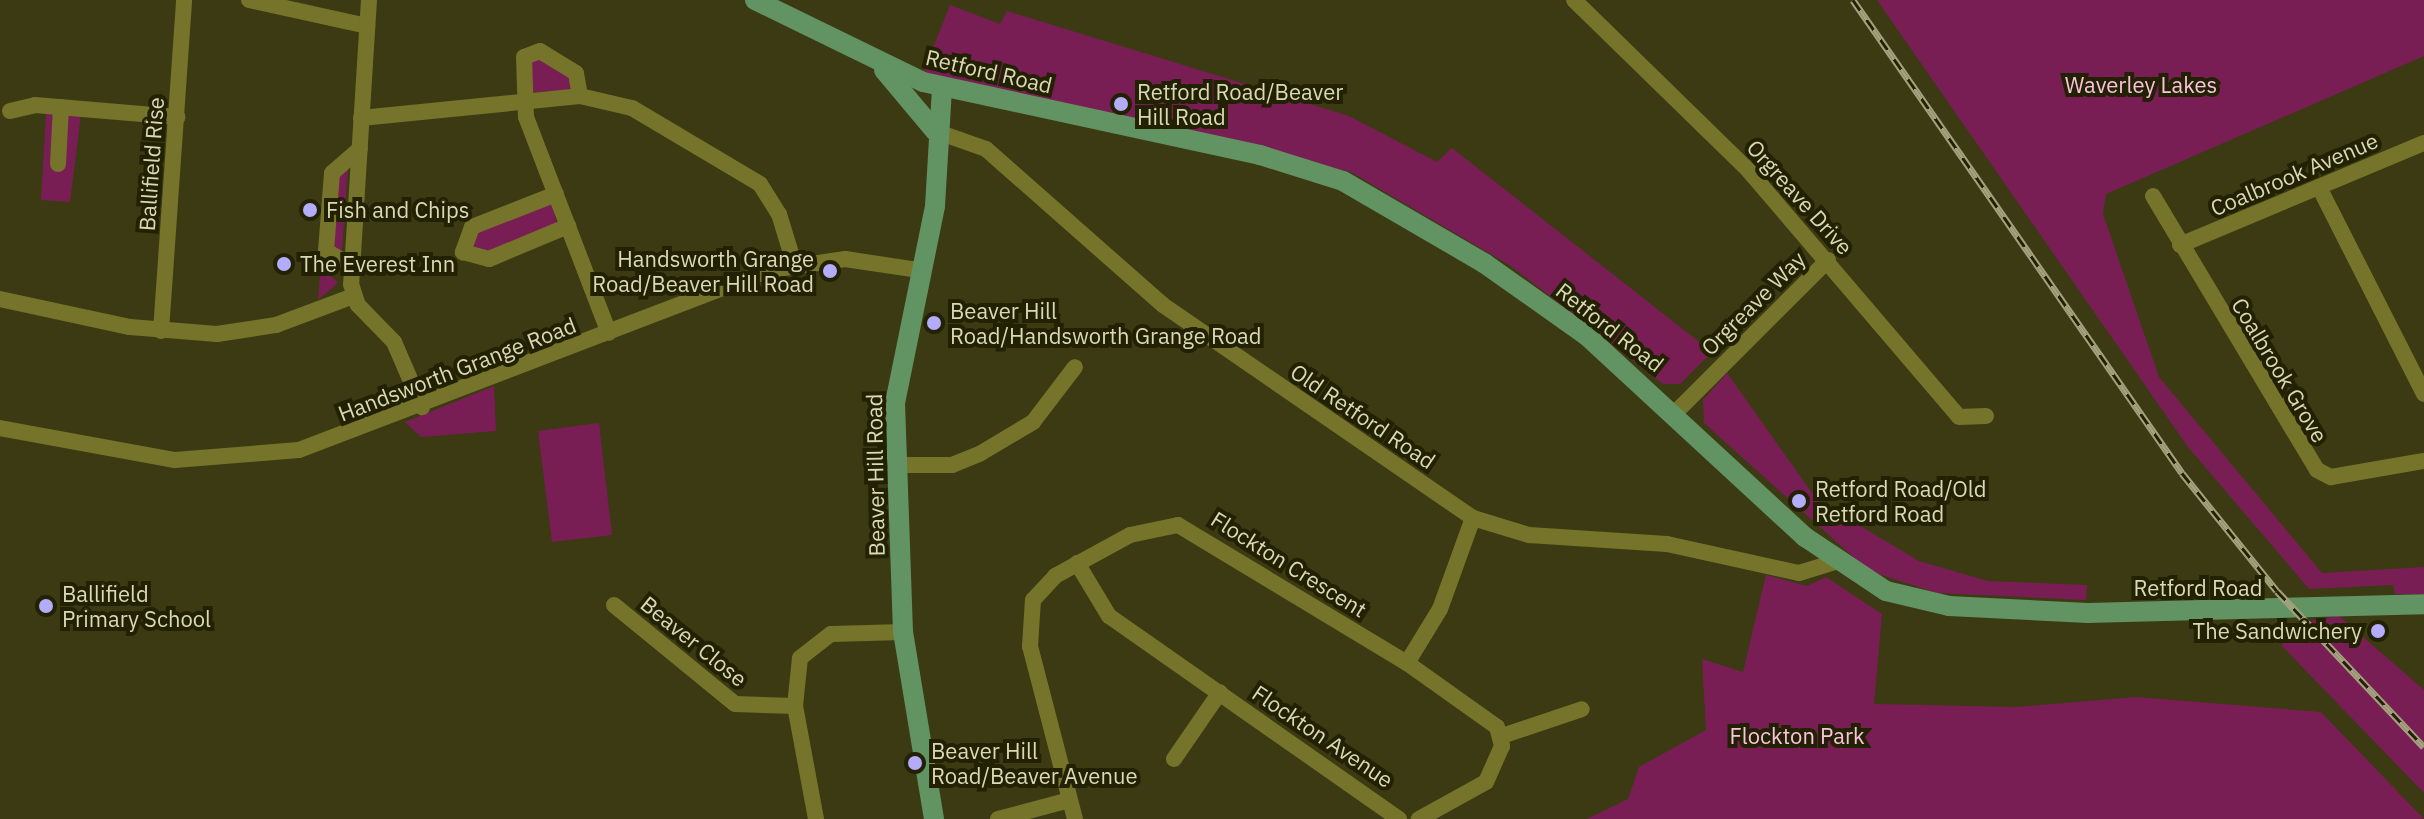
<!DOCTYPE html>
<html>
<head>
<meta charset="utf-8">
<style>
  body { margin:0 }
  #map { position:relative; width:2424px; height:819px; overflow:hidden; background:#3b3a13; font-family:"IBM Plex Sans",sans-serif }
  div>[style] { position:absolute }
  [style*='--x'] { left:calc(var(--x)*1px); top:calc(var(--y)*1px); width:calc(var(--w)*1px); rotate:calc(var(--a)*1deg) }
  .green>* { inset:0; background:#781e55 }
  .minor>* { height:16px; margin:-8px; padding:0 8px; transform-origin:8px; border-radius:8px; background:#76742a }
  .major>* { height:20px; margin:-10px; padding:0 10px; transform-origin:10px; border-radius:10px; background:#629363 }
  .rail>* { height:7px; margin-top:-3.5px; transform-origin:0; background:repeating-linear-gradient(90deg,#222103 0 12px,#a2a27d 0 24px); box-sizing:border-box; border-block:2px solid #a2a27d }
  .dots>* { width:22px; height:22px; translate:-50% -50%; box-sizing:border-box; border:4px solid #222103; border-radius:50% }
  span { translate:-50% -50%; white-space:nowrap; text-align:center; line-height:1.15; -webkit-text-stroke:8px #222103; paint-order:stroke }
  .street-label { font-size:22px; color:#d9d9b5 }
  .park-label { font-size:22px; color:#fac2dd }
  .poi-label { font-size:22px; color:#d9d9b5 }
  .left { translate:0 -50%; text-align:left }
  .right { translate:-100% -50%; text-align:right }
</style>
</head>
<body>
<div id="map">
  <div class="green">
    <div style="clip-path:polygon(1877px 0,2424px 0,2424px 56px,2106px 194px,2103px 214px,2159px 377px,2322px 573px,2424px 567px,2424px 594px,2395px 594px,2393px 585px,2309px 589px,2188px 447px)"></div>
    <div style="clip-path:polygon(950px 5px,1000px 24px,1007px 11px,1349px 116px,1437px 162px,1452px 148px,1712px 352px,1680px 384px,1663px 384px,1511px 266px,1351px 172px,923px 73px)"></div>
    <div style="clip-path:polygon(539px 56px,574px 78px,574px 90px,535px 92px,526px 85px,527px 60px)"></div>
    <div style="clip-path:polygon(46px 114px,81px 114px,70px 202px,41px 200px)"></div>
    <div style="clip-path:polygon(337px 167px,348px 168px,342px 250px,331px 249px)"></div>
    <div style="clip-path:polygon(547px 203px,554px 205px,556px 225px,489px 252px,473px 251px,472px 234px)"></div>
    <div style="clip-path:polygon(321px 266px,338px 283px,318px 300px)"></div>
    <div style="clip-path:polygon(1727px 373px,1817px 500px,1919px 561px,1988px 581px,2087px 585px,2086px 600px,1937px 593px,1869px 571px,1704px 423px,1703px 400px)"></div>
    <div style="clip-path:polygon(494px 386px,496px 431px,421px 437px,405px 422px)"></div>
    <div style="clip-path:polygon(599px 423px,612px 535px,552px 542px,538px 431px)"></div>
    <div style="clip-path:polygon(1766px 575px,1807px 586px,1826px 577px,1882px 614px,1874px 704px,2017px 707px,2136px 697px,2321px 712px,2424px 819px,1587px 819px,1628px 799px,1639px 767px,1706px 730px,1702px 659px,1743px 672px)"></div>
    <div style="clip-path:polygon(2339px 616px,2424px 690px,2424px 793px,2282px 646px,2286px 625px)"></div>
  </div>
  <div class="minor">
    <div style="--x:249;--y:0;--w:121;--a:12.4"></div>
    <div style="--x:369;--y:0;--w:285;--a:93.6"></div>
    <div style="--x:351;--y:284;--w:22;--a:72"></div>
    <div style="--x:358;--y:305;--w:52;--a:45.8"></div>
    <div style="--x:394;--y:342;--w:71;--a:66.7"></div>
    <div style="--x:1574;--y:0;--w:245;--a:44.3"></div>
    <div style="--x:1749;--y:171;--w:323;--a:49.5"></div>
    <div style="--x:1959;--y:417;--w:27;--a:-2"></div>
    <div style="--x:580;--y:96;--w:23;--a:-100"></div>
    <div style="--x:576;--y:73;--w:42;--a:-148.6"></div>
    <div style="--x:540;--y:51;--w:17;--a:159"></div>
    <div style="--x:524;--y:57;--w:60;--a:88.1"></div>
    <div style="--x:526;--y:117;--w:231;--a:69"></div>
    <div style="--x:10;--y:111;--w:26;--a:-13"></div>
    <div style="--x:35;--y:105;--w:143;--a:4.8"></div>
    <div style="--x:361;--y:118;--w:220;--a:-5.7"></div>
    <div style="--x:580;--y:96;--w:53;--a:13"></div>
    <div style="--x:632;--y:108;--w:149;--a:30.7"></div>
    <div style="--x:760;--y:184;--w:36;--a:58"></div>
    <div style="--x:779;--y:214;--w:51;--a:73"></div>
    <div style="--x:935;--y:131;--w:54;--a:19.4"></div>
    <div style="--x:986;--y:149;--w:236;--a:41.4"></div>
    <div style="--x:1163;--y:305;--w:376;--a:34.5"></div>
    <div style="--x:1473;--y:518;--w:59;--a:16.9"></div>
    <div style="--x:1529;--y:535;--w:138;--a:3.7"></div>
    <div style="--x:1667;--y:544;--w:135;--a:12.4"></div>
    <div style="--x:1799;--y:573;--w:38;--a:-17"></div>
    <div style="--x:58;--y:164;--w:57;--a:-87"></div>
    <div style="--x:2319;--y:187;--w:232;--a:63.1"></div>
    <div style="--x:556;--y:194;--w:90;--a:158.6"></div>
    <div style="--x:472;--y:227;--w:27;--a:110"></div>
    <div style="--x:463;--y:252;--w:27;--a:15"></div>
    <div style="--x:489;--y:259;--w:86;--a:-22.7"></div>
    <div style="--x:2153;--y:196;--w:319;--a:59.1"></div>
    <div style="--x:2317;--y:470;--w:16;--a:27"></div>
    <div style="--x:2331;--y:477;--w:94;--a:-9.8"></div>
    <div style="--x:2180;--y:245;--w:264;--a:-22.7"></div>
    <div style="--x:352;--y:266;--w:30;--a:-150"></div>
    <div style="--x:326;--y:251;--w:78;--a:-85.6"></div>
    <div style="--x:332;--y:173;--w:37;--a:-41"></div>
    <div style="--x:0;--y:299;--w:133;--a:12.2"></div>
    <div style="--x:130;--y:327;--w:87;--a:4.6"></div>
    <div style="--x:217;--y:334;--w:60;--a:-8.7"></div>
    <div style="--x:276;--y:325;--w:82;--a:-20.6"></div>
    <div style="--x:161;--y:331;--w:332;--a:-86"></div>
    <div style="--x:1676;--y:412;--w:215;--a:-45"></div>
    <div style="--x:0;--y:428;--w:178;--a:10.4"></div>
    <div style="--x:175;--y:460;--w:124;--a:-4.6"></div>
    <div style="--x:299;--y:450;--w:504;--a:-20.92"></div>
    <div style="--x:770;--y:270;--w:76;--a:-8.3"></div>
    <div style="--x:845;--y:259;--w:75;--a:8.5"></div>
    <div style="--x:897;--y:465;--w:55;--a:0"></div>
    <div style="--x:952;--y:465;--w:31;--a:-22"></div>
    <div style="--x:981;--y:453;--w:61;--a:-30.8"></div>
    <div style="--x:1033;--y:422;--w:69;--a:-52.6"></div>
    <div style="--x:1077;--y:563;--w:62;--a:58.9"></div>
    <div style="--x:1109;--y:616;--w:354;--a:35"></div>
    <div style="--x:614;--y:605;--w:156;--a:39.3"></div>
    <div style="--x:735;--y:704;--w:60;--a:1.9"></div>
    <div style="--x:1407;--y:663;--w:63;--a:-58.6"></div>
    <div style="--x:1440;--y:609;--w:97;--a:-70.1"></div>
    <div style="--x:1502;--y:736;--w:84;--a:-18.6"></div>
    <div style="--x:1174;--y:759;--w:81;--a:-55.5"></div>
    <div style="--x:816;--y:819;--w:115;--a:-100.5"></div>
    <div style="--x:795;--y:706;--w:48;--a:-84.1"></div>
    <div style="--x:800;--y:658;--w:39;--a:-38"></div>
    <div style="--x:831;--y:634;--w:72;--a:-1.6"></div>
    <div style="--x:998;--y:819;--w:74;--a:-14.8"></div>
    <div style="--x:1075;--y:819;--w:179;--a:-104.6"></div>
    <div style="--x:1030;--y:646;--w:46;--a:-86.3"></div>
    <div style="--x:1033;--y:600;--w:33;--a:-47"></div>
    <div style="--x:1055;--y:576;--w:85;--a:-28.7"></div>
    <div style="--x:1130;--y:535;--w:49;--a:-11.8"></div>
    <div style="--x:1178;--y:525;--w:267;--a:31.1"></div>
    <div style="--x:1407;--y:663;--w:110;--a:35.4"></div>
    <div style="--x:1497;--y:727;--w:20;--a:75"></div>
    <div style="--x:1502;--y:746;--w:39;--a:114"></div>
    <div style="--x:1486;--y:782;--w:77;--a:151.1"></div>
  </div>
  <div class="major">
    <div style="--x:755;--y:0;--w:187;--a:26"></div>
    <div style="--x:923;--y:82;--w:345;--a:12.2"></div>
    <div style="--x:1260;--y:155;--w:87;--a:17.4"></div>
    <div style="--x:1343;--y:181;--w:163;--a:30.2"></div>
    <div style="--x:1484;--y:263;--w:126;--a:35.3"></div>
    <div style="--x:1587;--y:336;--w:297;--a:42.7"></div>
    <div style="--x:1805;--y:537;--w:97;--a:33.7"></div>
    <div style="--x:1886;--y:591;--w:65;--a:13.4"></div>
    <div style="--x:1949;--y:606;--w:139;--a:2.9"></div>
    <div style="--x:2088;--y:613;--w:336;--a:-1.5"></div>
    <div style="--x:884;--y:70;--w:80;--a:50.1"></div>
    <div style="--x:934;--y:819;--w:190;--a:-99.4"></div>
    <div style="--x:903;--y:632;--w:229;--a:-92"></div>
    <div style="--x:895;--y:403;--w:201;--a:-78.5"></div>
    <div style="--x:935;--y:206;--w:119;--a:-86.6"></div>
  </div>
  <div class="rail">
    <div style="--x:1853;--y:0;--w:576;--a:55.18"></div>
    <div style="--x:2182;--y:473;--w:151;--a:51.2"></div>
    <div style="--x:2277;--y:591;--w:214;--a:46.7"></div>
  </div>
  <div class="dots">
    <div style="left:1121px;top:104px;background:#b3acf9"></div>
    <div style="left:310px;top:210px;background:#b3acf9"></div>
    <div style="left:284px;top:264px;background:#b3acf9"></div>
    <div style="left:830px;top:271px;background:#b3acf9"></div>
    <div style="left:934px;top:323px;background:#b3acf9"></div>
    <div style="left:1799px;top:501px;background:#b3acf9"></div>
    <div style="left:46px;top:606px;background:#b3acf9"></div>
    <div style="left:2378px;top:631px;background:#b3acf9"></div>
    <div style="left:915px;top:763px;background:#b3acf9"></div>
  </div>
  <div class="street-label">
    <span style="left:989px;top:71px;rotate:13deg">Retford Road</span>
    <span style="left:151px;top:164px;rotate:-86deg">Ballifield Rise</span>
    <span style="left:2294px;top:174px;rotate:-23deg">Coalbrook Avenue</span>
    <span style="left:1800px;top:197px;rotate:48deg">Orgreave Drive</span>
    <span style="left:1753px;top:303px;rotate:-45deg">Orgreave Way</span>
    <span style="left:1610px;top:327px;rotate:38deg">Retford Road</span>
    <span style="left:457px;top:369px;rotate:-21deg">Handsworth Grange Road</span>
    <span style="left:2280px;top:370px;rotate:59deg">Coalbrook Grove</span>
    <span style="left:1363px;top:416px;rotate:34deg">Old Retford Road</span>
    <span style="left:875px;top:475px;rotate:-91deg">Beaver Hill Road</span>
    <span style="left:1289px;top:564px;rotate:32deg">Flockton Crescent</span>
    <span style="left:2198px;top:588px">Retford Road</span>
    <span style="left:694px;top:641px;rotate:39deg">Beaver Close</span>
    <span style="left:1323px;top:736px;rotate:34deg">Flockton Avenue</span>
  </div>
  <div class="park-label">
    <span style="left:2141px;top:85px">Waverley Lakes</span>
    <span style="left:1797px;top:736px">Flockton Park</span>
  </div>
  <div class="poi-label">
    <span class="left" style="left:1137px;top:104px">Retford Road/Beaver<br>Hill Road</span>
    <span class="left" style="left:326px;top:210px">Fish and Chips</span>
    <span class="right" style="left:814px;top:271px">Handsworth Grange<br>Road/Beaver Hill Road</span>
    <span class="left" style="left:300px;top:264px">The Everest Inn</span>
    <span class="left" style="left:950px;top:323px">Beaver Hill<br>Road/Handsworth Grange Road</span>
    <span class="left" style="left:1815px;top:501px">Retford Road/Old<br>Retford Road</span>
    <span class="left" style="left:62px;top:606px">Ballifield<br>Primary School</span>
    <span class="right" style="left:2362px;top:631px">The Sandwichery</span>
    <span class="left" style="left:931px;top:763px">Beaver Hill<br>Road/Beaver Avenue</span>
  </div>
</div>
</body>
</html>
